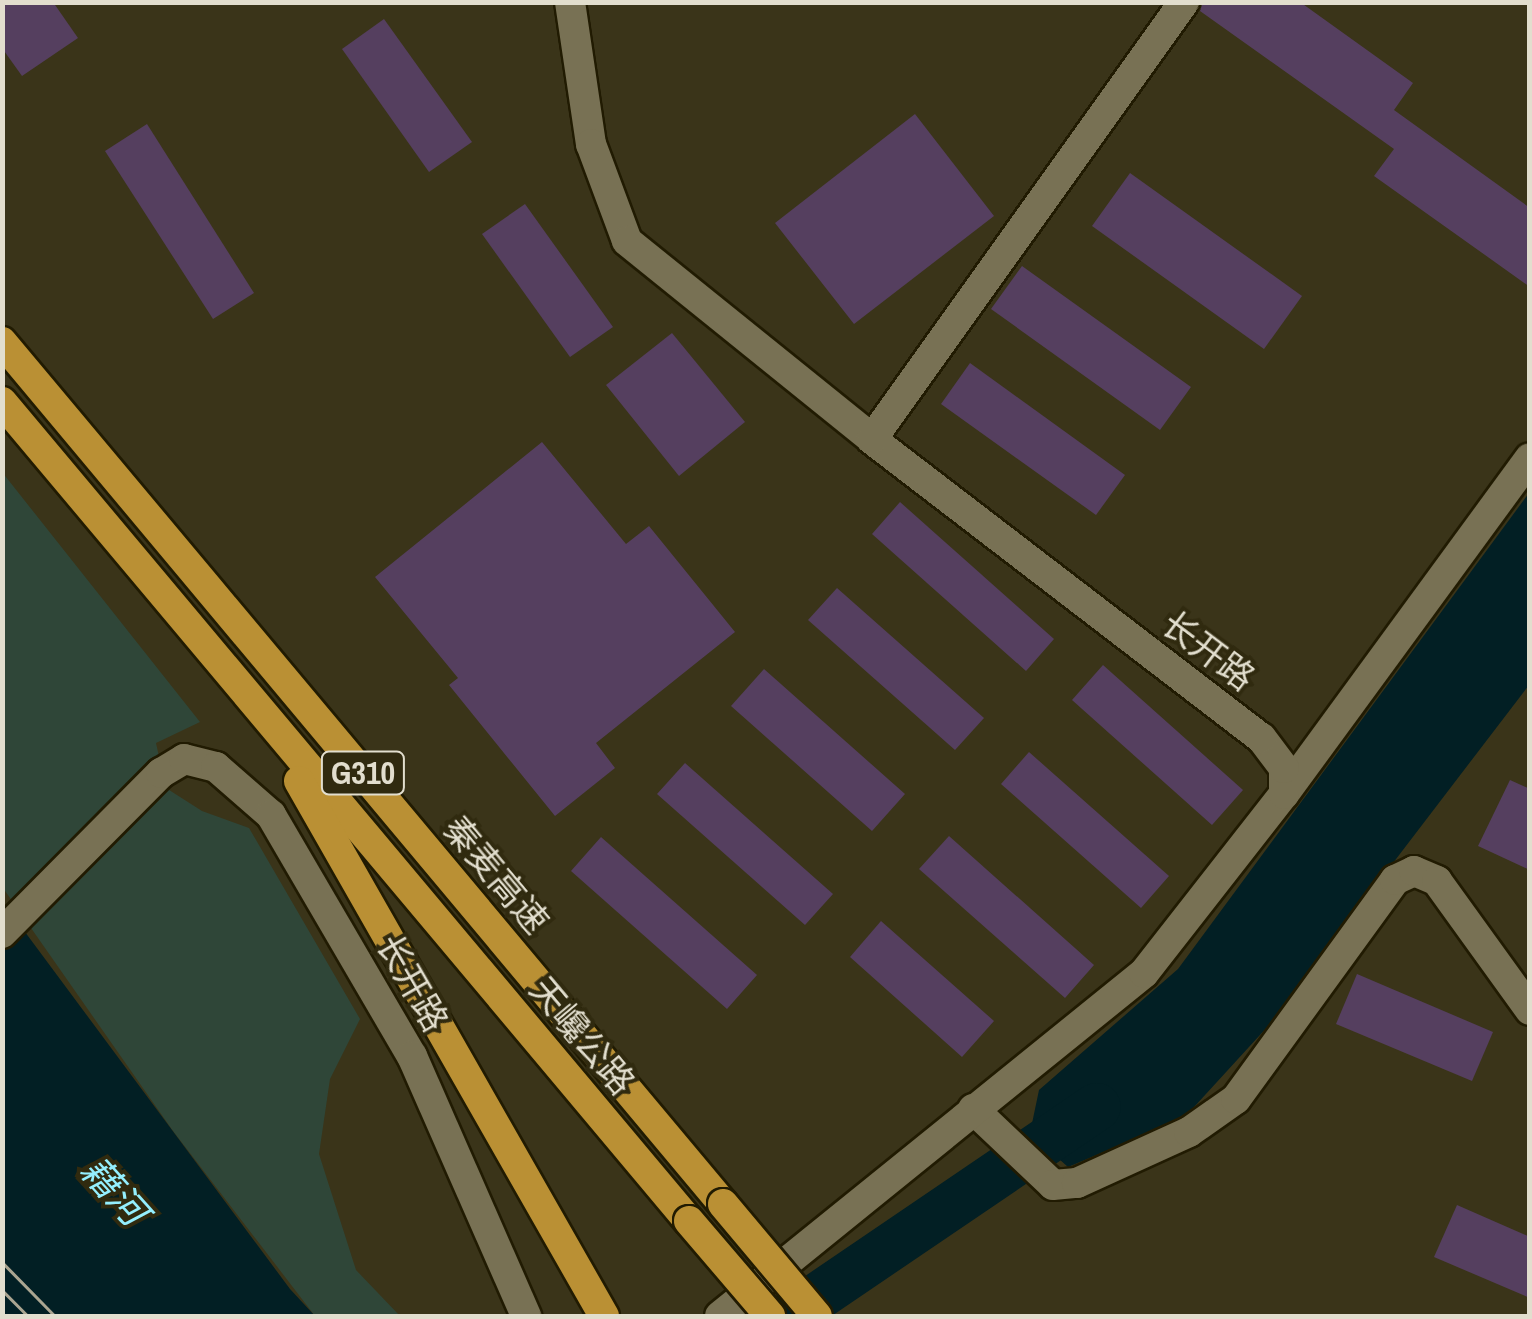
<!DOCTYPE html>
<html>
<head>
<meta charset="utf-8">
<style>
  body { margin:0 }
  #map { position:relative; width:1532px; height:1319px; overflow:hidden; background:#3a3419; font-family:"Archivo Narrow","Noto Sans SC",sans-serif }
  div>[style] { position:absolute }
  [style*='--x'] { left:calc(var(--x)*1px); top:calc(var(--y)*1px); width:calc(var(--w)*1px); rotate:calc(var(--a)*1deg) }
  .green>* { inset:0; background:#2f4638 }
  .water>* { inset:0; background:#021f24 }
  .river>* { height:48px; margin:-24px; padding:0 24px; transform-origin:24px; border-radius:24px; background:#021f24 }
  .building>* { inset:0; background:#553f5f }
  .roads { filter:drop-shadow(2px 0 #211b02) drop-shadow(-2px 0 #211b02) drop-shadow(0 2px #211b02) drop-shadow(0 -2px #211b02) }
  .minor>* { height:30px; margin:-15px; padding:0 15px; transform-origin:15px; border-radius:15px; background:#787154 }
  .highway>* { height:30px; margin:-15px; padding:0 15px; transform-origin:15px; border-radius:15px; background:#ba9034 }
  .tram>* { height:2.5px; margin:-1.25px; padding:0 1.25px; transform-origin:1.25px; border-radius:1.25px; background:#aaa591 }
  .bridges { filter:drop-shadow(2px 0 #211b02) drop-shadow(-2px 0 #211b02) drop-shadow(0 2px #211b02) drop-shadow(0 -2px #211b02) }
  .highway-bridge>* { height:30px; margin:-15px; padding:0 15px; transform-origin:15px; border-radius:15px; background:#ba9034 }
  span { translate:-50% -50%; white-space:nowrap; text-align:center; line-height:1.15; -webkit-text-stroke:8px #302a0f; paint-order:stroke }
  .shield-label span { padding:2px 8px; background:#302a0f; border:2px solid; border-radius:8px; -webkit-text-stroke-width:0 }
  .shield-label { font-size:32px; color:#e2dece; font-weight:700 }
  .street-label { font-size:35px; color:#e2dece }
  .water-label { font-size:38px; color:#94effe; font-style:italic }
  .frame { position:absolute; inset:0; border:5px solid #e2dece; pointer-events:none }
</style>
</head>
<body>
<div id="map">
  <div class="green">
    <div style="clip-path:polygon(2px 472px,200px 722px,156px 743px,166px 788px,202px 811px,249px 828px,360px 1019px,330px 1079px,319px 1154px,356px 1270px,400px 1316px,315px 1316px,173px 1131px,3px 888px)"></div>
  </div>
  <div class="water">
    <div style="clip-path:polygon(1529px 493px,1529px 685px,1270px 1024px,1184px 1118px,1068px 1167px,1030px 1133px,1039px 1090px,1178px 969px)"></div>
    <div style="clip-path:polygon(2px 901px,290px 1289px,315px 1316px,3px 1316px)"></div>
  </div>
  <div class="river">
    <div style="--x:789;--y:1316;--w:372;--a:-34.2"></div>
  </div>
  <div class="building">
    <div style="clip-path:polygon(2px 2px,53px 2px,78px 38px,22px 76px,2px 48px)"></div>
    <div style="clip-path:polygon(1203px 2px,1300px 2px,1413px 83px,1394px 110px,1530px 208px,1530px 287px,1374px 176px,1394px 149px,1200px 11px)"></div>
    <div style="clip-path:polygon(384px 19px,472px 142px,429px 172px,342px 49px)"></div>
    <div style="clip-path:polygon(915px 114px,994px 216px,854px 324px,775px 223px)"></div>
    <div style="clip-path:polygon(147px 124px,254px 293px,213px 319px,105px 151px)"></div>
    <div style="clip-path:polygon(1130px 173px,1302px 296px,1264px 349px,1092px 226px)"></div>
    <div style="clip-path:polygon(525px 204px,613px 327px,570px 357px,482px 234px)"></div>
    <div style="clip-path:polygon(1022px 266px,1191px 387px,1160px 430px,991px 309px)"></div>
    <div style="clip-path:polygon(672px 333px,745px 422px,679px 476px,606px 385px)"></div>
    <div style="clip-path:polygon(970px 363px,1125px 475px,1096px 515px,941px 404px)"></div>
    <div style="clip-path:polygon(542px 442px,626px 544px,649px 526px,735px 632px,596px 743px,615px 768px,555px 816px,449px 685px,458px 678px,375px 577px)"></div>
    <div style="clip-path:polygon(900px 502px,1054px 639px,1026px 671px,872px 534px)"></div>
    <div style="clip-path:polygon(837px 588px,984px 718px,955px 750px,808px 620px)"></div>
    <div style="clip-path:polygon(1103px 665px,1243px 790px,1212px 825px,1072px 700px)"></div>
    <div style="clip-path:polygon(764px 669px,905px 794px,872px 831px,731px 706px)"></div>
    <div style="clip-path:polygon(1029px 752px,1169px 876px,1141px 908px,1001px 784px)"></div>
    <div style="clip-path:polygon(685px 763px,833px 894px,805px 925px,657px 794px)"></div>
    <div style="clip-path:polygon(1510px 780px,1530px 789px,1530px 870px,1478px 846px)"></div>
    <div style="clip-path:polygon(949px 836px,1094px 965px,1065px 998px,919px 869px)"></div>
    <div style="clip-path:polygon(601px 837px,757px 975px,727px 1009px,571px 871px)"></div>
    <div style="clip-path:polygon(881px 921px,994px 1021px,962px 1057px,850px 957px)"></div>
    <div style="clip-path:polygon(1357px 974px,1493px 1032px,1472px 1081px,1336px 1024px)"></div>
    <div style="clip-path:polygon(1457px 1205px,1530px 1237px,1530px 1298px,1434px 1257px)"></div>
  </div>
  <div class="roads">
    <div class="minor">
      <div style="--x:570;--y:2;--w:144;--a:81.6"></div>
      <div style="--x:591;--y:144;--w:103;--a:69.6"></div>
      <div style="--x:627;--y:241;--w:315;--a:38.9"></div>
      <div style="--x:1284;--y:794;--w:416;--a:-53.8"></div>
      <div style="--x:2;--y:933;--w:226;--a:-45.2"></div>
      <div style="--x:161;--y:773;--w:27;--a:-31"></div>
      <div style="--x:184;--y:759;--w:33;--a:14"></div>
      <div style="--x:216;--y:767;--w:73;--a:41.1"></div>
      <div style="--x:271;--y:815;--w:279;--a:59.7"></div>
      <div style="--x:412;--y:1056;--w:284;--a:66.3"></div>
      <div style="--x:973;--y:1109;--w:110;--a:43.5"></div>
      <div style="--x:1053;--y:1185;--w:24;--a:-5"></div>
      <div style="--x:1077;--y:1183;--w:123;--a:-24.5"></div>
      <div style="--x:1189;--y:1132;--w:57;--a:-35.1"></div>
      <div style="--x:1236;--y:1099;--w:271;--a:-54"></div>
      <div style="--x:1395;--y:880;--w:21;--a:-25"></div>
      <div style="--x:1414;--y:871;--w:25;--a:23"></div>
      <div style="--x:1437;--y:881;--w:159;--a:54.2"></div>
      <div style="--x:720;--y:1316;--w:545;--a:-38.97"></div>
      <div style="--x:1144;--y:973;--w:227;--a:-52"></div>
      <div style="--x:1284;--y:794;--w:26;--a:-90"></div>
      <div style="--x:1284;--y:768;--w:38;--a:-127"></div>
      <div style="--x:1261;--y:738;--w:491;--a:-142.5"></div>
      <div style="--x:872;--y:439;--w:537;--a:-54.47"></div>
    </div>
    <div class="highway">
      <div style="--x:2;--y:342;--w:1124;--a:50.09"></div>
      <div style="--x:2;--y:402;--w:1069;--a:50.01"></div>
      <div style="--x:299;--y:781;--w:616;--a:60.31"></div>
    </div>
  </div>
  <div class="tram">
    <div style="--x:2;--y:1262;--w:76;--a:45.5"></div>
    <div style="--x:2;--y:1290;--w:37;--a:45"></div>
  </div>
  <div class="bridges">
    <div class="highway-bridge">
      <div style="--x:723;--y:1204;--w:146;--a:50"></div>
      <div style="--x:689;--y:1221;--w:125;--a:49.5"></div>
    </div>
  </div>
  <div class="shield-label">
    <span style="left:363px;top:773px">G310</span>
  </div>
  <div class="street-label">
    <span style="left:1208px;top:651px;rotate:37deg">长开路</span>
    <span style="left:496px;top:875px;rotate:50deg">秦麦高速</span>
    <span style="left:412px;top:983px;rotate:60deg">长开路</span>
    <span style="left:582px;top:1036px;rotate:50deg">天巉公路</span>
  </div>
  <div class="water-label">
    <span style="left:114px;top:1191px;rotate:48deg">藉河</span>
  </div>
  <div class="frame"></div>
</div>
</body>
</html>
